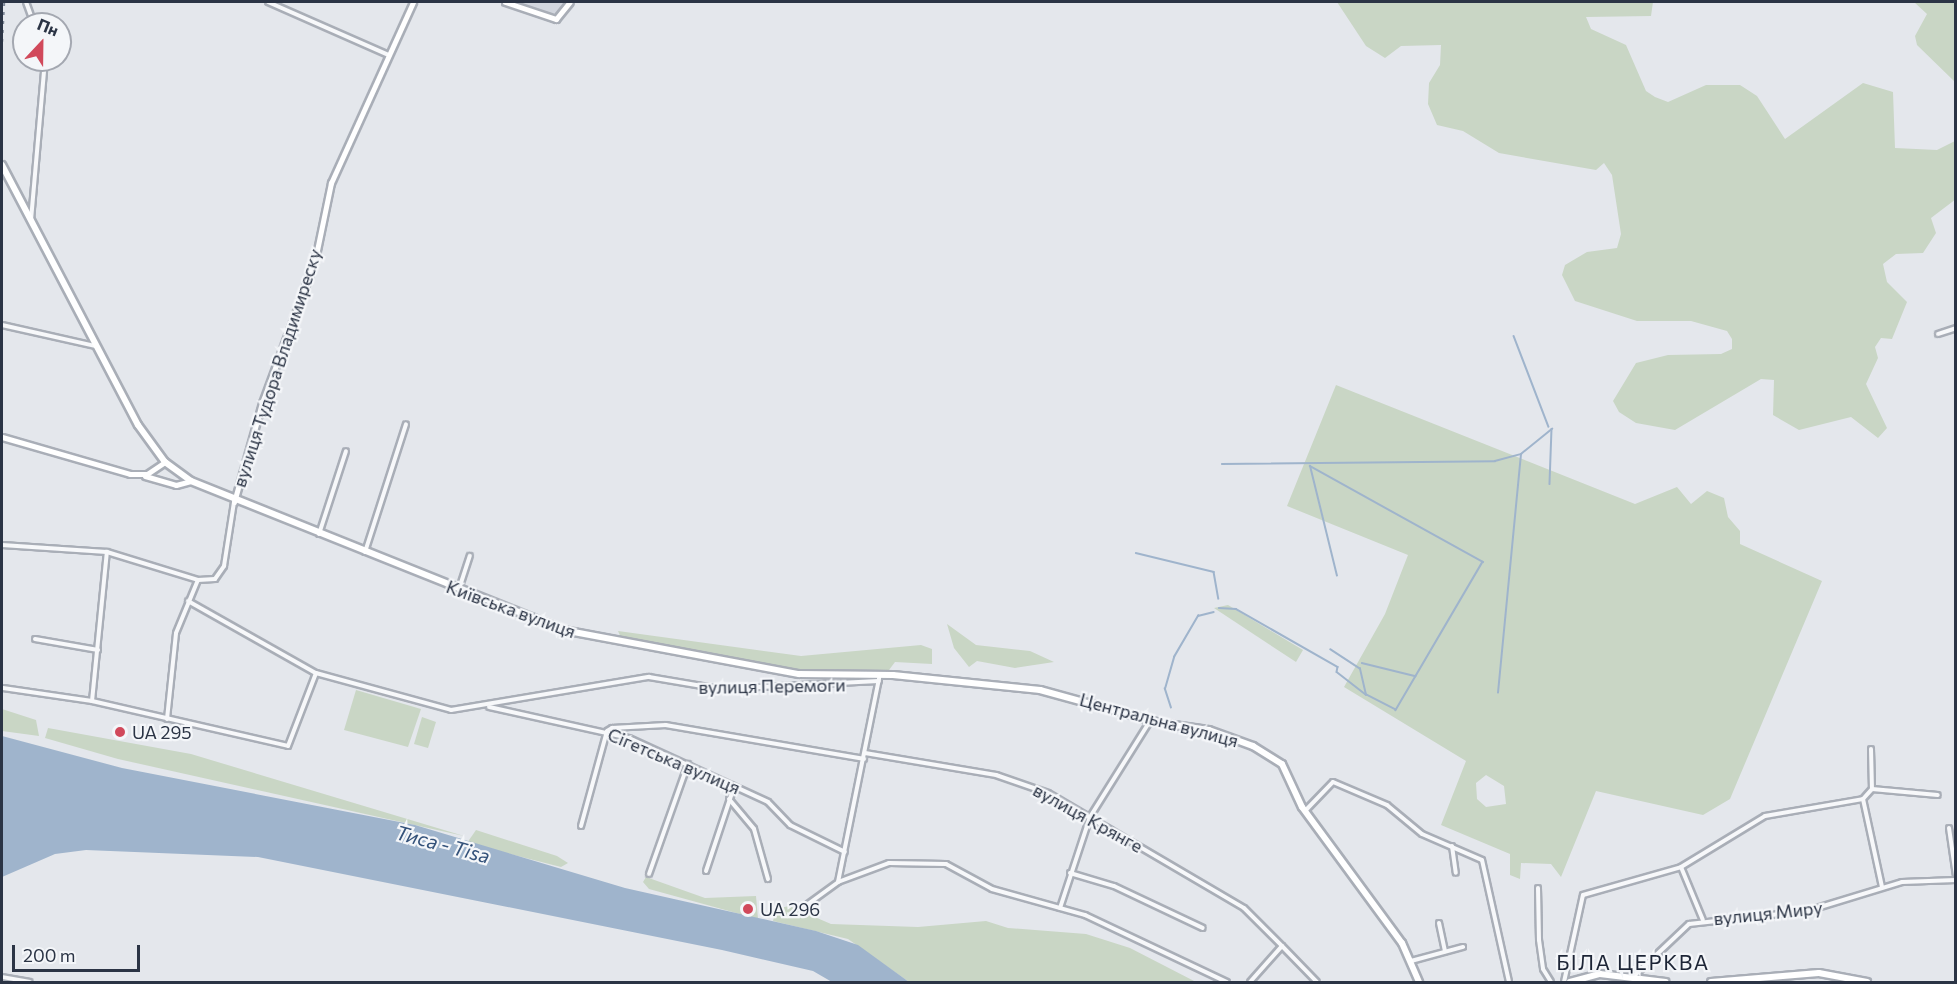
<!DOCTYPE html>
<html>
<head>
<meta charset="utf-8">
<style>
  body { margin:0 }
  #map { position:relative; width:1957px; height:984px; overflow:hidden; background:#e4e7ec; font-family:Commissioner,sans-serif }
  div>[style] { position:absolute }
  [style*='--x'] { left:calc(var(--x)*1px); top:calc(var(--y)*1px); width:calc(var(--w)*1px); rotate:calc(var(--a)*1deg) }
  .built>* { inset:0; background:#d2d6de }
  .green>* { inset:0; background:#c9d6c5 }
  .water>* { inset:0; background:#9fb4cc }
  .stream>* { height:1.5px; margin:-0.75px; padding:0 0.75px; transform-origin:0.75px; border-radius:0.75px; background:#9fb4cc }
  .roads { filter:drop-shadow(2px 0 #a9aeb7) drop-shadow(-2px 0 #a9aeb7) drop-shadow(0 2px #a9aeb7) drop-shadow(0 -2px #a9aeb7) }
  .street>* { height:4px; margin:-2px; padding:0 2px; transform-origin:2px; border-radius:2px; background:#f7f8fa }
  .secondary>* { height:5px; margin:-2.5px; padding:0 2.5px; transform-origin:2.5px; border-radius:2.5px; background:#fff }
  .primary>* { height:6px; margin:-3px; padding:0 3px; transform-origin:3px; border-radius:3px; background:#fff }
  .rail>* { height:1.5px; margin-top:-0.75px; transform-origin:0; background:repeating-linear-gradient(90deg,#7d8696 0 3px,transparent 0 9px) }
  .dots>* { width:16px; height:16px; translate:-50% -50%; box-sizing:border-box; border:3px solid #f4f6f9; border-radius:50% }
  span { translate:-50% -50%; white-space:nowrap; text-align:center; line-height:1.15; -webkit-text-stroke:4.5px #f4f6f9; paint-order:stroke }
  .street-label { font-size:18px; color:#2b3445 }
  .poi-label { font-size:18px; color:#2b3445 }
  .left { translate:0 -50%; text-align:left }
  .water-label { font-size:20px; color:#34527a; font-style:italic }
  .quarter-label { font-size:21px; color:#1d2536; letter-spacing:1.5px }
  .frame { position:absolute; inset:0; border:3px solid #2b3445; pointer-events:none }
  .north { position:absolute; left:12px; top:12px; width:60px; height:60px; box-sizing:border-box; background:#f4f6f9; border:2px solid #a4a8b1; border-radius:50%; rotate:22deg; font-size:16px; font-weight:700; line-height:24px; text-align:center; color:#2b3445 }
  .north::after { content:''; display:block; margin:auto; width:21px; height:27px; background:#d1495b; clip-path:polygon(50% 0,100% 100%,50% 72%,0 100%) }
  .scale { position:absolute; left:12px; top:945px; width:128px; height:27px; box-sizing:border-box; border:3px solid #2b3445; border-top:0; padding-left:8px; font-size:18px; line-height:21px; white-space:nowrap; color:#2b3445; -webkit-text-stroke:4px #f4f6f9; paint-order:stroke }
</style>
</head>
<body>
<div id="map">
  <div class="built">
    <div style="clip-path:polygon(514px 2px,566px 2px,556px 13px,546px 14px)"></div>
  </div>
  <div class="green">
    <div style="clip-path:polygon(1337px 2px,1653px 2px,1651px 16px,1586px 17px,1591px 29px,1626px 45px,1646px 91px,1655px 97px,1668px 102px,1706px 85px,1740px 85px,1757px 96px,1785px 139px,1863px 83px,1893px 92px,1895px 148px,1937px 150px,1955px 141px,1956px 199px,1931px 218px,1936px 233px,1923px 253px,1896px 254px,1883px 264px,1887px 282px,1907px 302px,1892px 339px,1881px 338px,1875px 347px,1878px 358px,1866px 384px,1887px 428px,1878px 438px,1851px 417px,1799px 430px,1773px 415px,1774px 380px,1761px 379px,1675px 430px,1636px 423px,1619px 412px,1613px 401px,1636px 363px,1668px 355px,1721px 354px,1732px 349px,1732px 339px,1727px 331px,1691px 321px,1637px 321px,1575px 301px,1562px 275px,1565px 265px,1587px 252px,1617px 248px,1621px 234px,1612px 175px,1604px 163px,1596px 170px,1499px 153px,1463px 131px,1437px 125px,1428px 104px,1429px 83px,1440px 65px,1441px 45px,1401px 46px,1385px 58px,1366px 46px)"></div>
    <div style="clip-path:polygon(1914px 2px,1955px 2px,1955px 82px,1917px 45px,1915px 36px,1927px 14px)"></div>
    <div style="clip-path:polygon(evenodd,1336px 385px,1635px 504px,1677px 487px,1691px 504px,1707px 491px,1724px 498px,1728px 517px,1740px 531px,1740px 544px,1822px 581px,1730px 799px,1703px 815px,1596px 791px,1561px 877px,1551px 864px,1521px 863px,1520px 879px,1510px 875px,1510px 854px,1441px 825px,1466px 761px,1344px 687px,1385px 614px,1408px 555px,1287px 506px,1336px 385px,1486px 775px,1504px 786px,1506px 804px,1486px 807px,1477px 799px,1476px 783px,1486px 775px)"></div>
    <div style="clip-path:polygon(1228px 605px,1303px 650px,1296px 662px,1214px 608px)"></div>
    <div style="clip-path:polygon(947px 624px,976px 645px,1030px 651px,1054px 662px,1015px 668px,977px 661px,969px 667px,954px 648px)"></div>
    <div style="clip-path:polygon(618px 631px,801px 656px,921px 645px,932px 649px,932px 664px,895px 662px,889px 670px,792px 669px,621px 638px)"></div>
    <div style="clip-path:polygon(356px 690px,421px 709px,408px 747px,344px 730px)"></div>
    <div style="clip-path:polygon(2px 709px,36px 720px,39px 736px,2px 731px)"></div>
    <div style="clip-path:polygon(422px 717px,436px 722px,428px 748px,414px 744px)"></div>
    <div style="clip-path:polygon(48px 728px,191px 754px,464px 836px,118px 759px,45px 738px)"></div>
    <div style="clip-path:polygon(476px 830px,557px 856px,568px 863px,561px 867px,467px 843px)"></div>
    <div style="clip-path:polygon(646px 877px,705px 898px,756px 896px,758px 919px,649px 889px,643px 882px)"></div>
    <div style="clip-path:polygon(789px 906px,831px 924px,918px 927px,986px 921px,1008px 928px,1086px 934px,1130px 948px,1196px 982px,909px 982px,848px 939px,773px 921px,776px 909px)"></div>
  </div>
  <div class="water">
    <div style="clip-path:polygon(2px 736px,122px 768px,415px 825px,625px 888px,816px 931px,858px 945px,909px 982px,832px 982px,813px 971px,722px 950px,258px 857px,86px 850px,55px 854px,2px 877px)"></div>
  </div>
  <div class="stream">
    <div style="--x:1514;--y:336;--w:97;--a:69"></div>
    <div style="--x:1222;--y:464;--w:273;--a:-0.6"></div>
    <div style="--x:1495;--y:461;--w:27;--a:-15"></div>
    <div style="--x:1521;--y:454;--w:40;--a:-39"></div>
    <div style="--x:1552;--y:429;--w:55;--a:92.1"></div>
    <div style="--x:1136;--y:553;--w:80;--a:13.7"></div>
    <div style="--x:1214;--y:572;--w:27;--a:80"></div>
    <div style="--x:1337;--y:576;--w:113;--a:-103.8"></div>
    <div style="--x:1310;--y:466;--w:198;--a:29"></div>
    <div style="--x:1483;--y:562;--w:172;--a:120.4"></div>
    <div style="--x:1396;--y:710;--w:34;--a:-153"></div>
    <div style="--x:1219;--y:608;--w:17;--a:3"></div>
    <div style="--x:1236;--y:609;--w:117;--a:29.6"></div>
    <div style="--x:1338;--y:667;--w:5;--a:101"></div>
    <div style="--x:1337;--y:672;--w:37;--a:38"></div>
    <div style="--x:1366;--y:695;--w:27;--a:-103"></div>
    <div style="--x:1360;--y:669;--w:35;--a:-147"></div>
    <div style="--x:1362;--y:663;--w:55;--a:13.8"></div>
    <div style="--x:1498;--y:693;--w:239;--a:-84.5"></div>
    <div style="--x:1171;--y:708;--w:20;--a:-108"></div>
    <div style="--x:1165;--y:689;--w:33;--a:-74"></div>
    <div style="--x:1174;--y:657;--w:48;--a:-59.7"></div>
    <div style="--x:1198;--y:616;--w:16;--a:-14"></div>
  </div>
  <div class="roads">
    <div class="street">
      <div style="--x:26;--y:2;--w:23;--a:70"></div>
      <div style="--x:268;--y:2;--w:132;--a:23.7"></div>
      <div style="--x:31;--y:220;--w:161;--a:-85"></div>
      <div style="--x:2;--y:325;--w:95;--a:12.7"></div>
      <div style="--x:1938;--y:334;--w:19;--a:-18"></div>
      <div style="--x:319;--y:534;--w:87;--a:-72"></div>
      <div style="--x:2;--y:545;--w:105;--a:3.8"></div>
      <div style="--x:107;--y:552;--w:95;--a:17.1"></div>
      <div style="--x:365;--y:552;--w:134;--a:-72.2"></div>
      <div style="--x:459;--y:589;--w:35;--a:-72"></div>
      <div style="--x:188;--y:601;--w:147;--a:29.4"></div>
      <div style="--x:316;--y:673;--w:140;--a:15.3"></div>
      <div style="--x:451;--y:710;--w:201;--a:-9.5"></div>
      <div style="--x:649;--y:677;--w:72;--a:9.6"></div>
      <div style="--x:720;--y:689;--w:159;--a:-2.9"></div>
      <div style="--x:35;--y:639;--w:64;--a:9.9"></div>
      <div style="--x:3;--y:688;--w:90;--a:8.3"></div>
      <div style="--x:92;--y:701;--w:201;--a:12.9"></div>
      <div style="--x:288;--y:746;--w:78;--a:-69"></div>
      <div style="--x:92;--y:701;--w:150;--a:-84.3"></div>
      <div style="--x:489;--y:707;--w:143;--a:12.5"></div>
      <div style="--x:629;--y:738;--w:153;--a:24.7"></div>
      <div style="--x:768;--y:802;--w:32;--a:46"></div>
      <div style="--x:790;--y:825;--w:61;--a:26.1"></div>
      <div style="--x:167;--y:719;--w:86;--a:-84"></div>
      <div style="--x:176;--y:633;--w:57;--a:-67.5"></div>
      <div style="--x:198;--y:580;--w:17;--a:-3"></div>
      <div style="--x:215;--y:579;--w:16;--a:-55"></div>
      <div style="--x:224;--y:566;--w:65;--a:-81.1"></div>
      <div style="--x:1871;--y:749;--w:40;--a:88.6"></div>
      <div style="--x:865;--y:753;--w:133;--a:9.5"></div>
      <div style="--x:996;--y:775;--w:55;--a:19.1"></div>
      <div style="--x:1048;--y:793;--w:227;--a:30.4"></div>
      <div style="--x:1244;--y:908;--w:54;--a:45"></div>
      <div style="--x:729;--y:799;--w:39;--a:50"></div>
      <div style="--x:754;--y:829;--w:52;--a:74.4"></div>
      <div style="--x:1863;--y:799;--w:13;--a:-48"></div>
      <div style="--x:1872;--y:789;--w:66;--a:5.2"></div>
      <div style="--x:1305;--y:811;--w:40;--a:-46"></div>
      <div style="--x:1333;--y:782;--w:59;--a:23.1"></div>
      <div style="--x:1387;--y:805;--w:45;--a:39.6"></div>
      <div style="--x:1422;--y:834;--w:65;--a:23.4"></div>
      <div style="--x:1482;--y:860;--w:125;--a:77.5"></div>
      <div style="--x:581;--y:826;--w:98;--a:-74.7"></div>
      <div style="--x:607;--y:731;--w:6;--a:-31"></div>
      <div style="--x:612;--y:728;--w:54;--a:-3.2"></div>
      <div style="--x:666;--y:725;--w:201;--a:9.7"></div>
      <div style="--x:1949;--y:828;--w:49;--a:81.7"></div>
      <div style="--x:1452;--y:846;--w:27;--a:82"></div>
      <div style="--x:1681;--y:867;--w:57;--a:67.5"></div>
      <div style="--x:706;--y:871;--w:85;--a:-71.6"></div>
      <div style="--x:1070;--y:873;--w:46;--a:16.5"></div>
      <div style="--x:1114;--y:886;--w:98;--a:25.3"></div>
      <div style="--x:649;--y:874;--w:117;--a:-70.5"></div>
      <div style="--x:838;--y:882;--w:208;--a:-78.6"></div>
      <div style="--x:1538;--y:888;--w:52;--a:88.9"></div>
      <div style="--x:1539;--y:940;--w:29;--a:82"></div>
      <div style="--x:1543;--y:969;--w:15;--a:58"></div>
      <div style="--x:808;--y:904;--w:37;--a:-36"></div>
      <div style="--x:838;--y:882;--w:54;--a:-20.4"></div>
      <div style="--x:889;--y:863;--w:57;--a:1"></div>
      <div style="--x:946;--y:864;--w:52;--a:28.5"></div>
      <div style="--x:992;--y:889;--w:97;--a:15.6"></div>
      <div style="--x:1085;--y:915;--w:157;--a:25.3"></div>
      <div style="--x:1060;--y:908;--w:96;--a:-71.8"></div>
      <div style="--x:1090;--y:817;--w:113;--a:-58"></div>
      <div style="--x:1439;--y:923;--w:29;--a:78"></div>
      <div style="--x:1411;--y:961;--w:54;--a:-15.1"></div>
      <div style="--x:1634;--y:976;--w:76;--a:-43.4"></div>
      <div style="--x:1689;--y:924;--w:119;--a:-6.3"></div>
      <div style="--x:1807;--y:911;--w:99;--a:-17"></div>
      <div style="--x:1902;--y:882;--w:54;--a:-2.1"></div>
      <div style="--x:2;--y:977;--w:28;--a:10"></div>
      <div style="--x:1250;--y:982;--w:48;--a:-48.4"></div>
      <div style="--x:1282;--y:946;--w:50;--a:45.8"></div>
      <div style="--x:1564;--y:982;--w:89;--a:-77.7"></div>
      <div style="--x:1583;--y:895;--w:102;--a:-15.9"></div>
      <div style="--x:1681;--y:867;--w:98;--a:-31.3"></div>
      <div style="--x:1765;--y:816;--w:99;--a:-9.8"></div>
      <div style="--x:1863;--y:799;--w:90;--a:77.8"></div>
    </div>
    <div class="secondary">
      <div style="--x:505;--y:2;--w:54;--a:18.4"></div>
      <div style="--x:556;--y:19;--w:22;--a:-51"></div>
      <div style="--x:2;--y:437;--w:133;--a:16.1"></div>
      <div style="--x:130;--y:474;--w:17;--a:0"></div>
      <div style="--x:147;--y:474;--w:22;--a:-34"></div>
      <div style="--x:145;--y:476;--w:32;--a:16"></div>
      <div style="--x:176;--y:485;--w:16;--a:-15"></div>
      <div style="--x:234;--y:502;--w:103;--a:-74.2"></div>
      <div style="--x:262;--y:403;--w:153;--a:-69.7"></div>
      <div style="--x:315;--y:260;--w:79;--a:-78.3"></div>
      <div style="--x:331;--y:183;--w:199;--a:-65.6"></div>
    </div>
    <div class="primary">
      <div style="--x:2;--y:165;--w:293;--a:62.4"></div>
      <div style="--x:138;--y:425;--w:46;--a:53.9"></div>
      <div style="--x:165;--y:462;--w:32;--a:36"></div>
      <div style="--x:191;--y:481;--w:401;--a:21.8"></div>
      <div style="--x:563;--y:630;--w:240;--a:10.6"></div>
      <div style="--x:799;--y:674;--w:94;--a:0.6"></div>
      <div style="--x:893;--y:675;--w:148;--a:5.8"></div>
      <div style="--x:1040;--y:690;--w:124;--a:15.4"></div>
      <div style="--x:1160;--y:723;--w:49;--a:8.1"></div>
      <div style="--x:1209;--y:730;--w:47;--a:20"></div>
      <div style="--x:1253;--y:746;--w:34;--a:32"></div>
      <div style="--x:1282;--y:764;--w:47;--a:65.1"></div>
      <div style="--x:1302;--y:807;--w:169;--a:53.7"></div>
      <div style="--x:1402;--y:943;--w:43;--a:66.4"></div>
      <div style="--x:1570;--y:982;--w:31;--a:-15"></div>
      <div style="--x:1600;--y:974;--w:66;--a:6.9"></div>
      <div style="--x:1711;--y:982;--w:108;--a:-4.8"></div>
      <div style="--x:1819;--y:973;--w:49;--a:10.6"></div>
    </div>
  </div>
  <div class="rail">
    <div style="--x:2;--y:42;--w:40;--a:-87.1"></div>
  </div>
  <div class="dots">
    <div style="left:120px;top:732px;background:#d1495b"></div>
    <div style="left:748px;top:909px;background:#d1495b"></div>
  </div>
  <div class="street-label">
    <span style="left:277px;top:368px;rotate:-72deg">вулиця Тудора Владимиреску</span>
    <span style="left:511px;top:609px;rotate:20deg">Київська вулиця</span>
    <span style="left:772px;top:686px;rotate:-1deg">вулиця Перемоги</span>
    <span style="left:1159px;top:720px;rotate:15deg">Центральна вулиця</span>
    <span style="left:674px;top:761px;rotate:23deg">Сігетська вулиця</span>
    <span style="left:1088px;top:818px;rotate:29deg">вулиця Крянге</span>
    <span style="left:1768px;top:913px;rotate:-6deg">вулиця Миру</span>
  </div>
  <div class="poi-label">
    <span class="left" style="left:132px;top:732px">UA 295</span>
    <span class="left" style="left:760px;top:909px">UA 296</span>
  </div>
  <div class="water-label">
    <span style="left:443px;top:844px;rotate:15deg">Тиса - Tisa</span>
  </div>
  <div class="quarter-label">
    <span style="left:1633px;top:962px">БІЛА ЦЕРКВА</span>
  </div>
  <div class="frame"></div>
  <div class="north">Пн</div>
  <div class="scale">200 m</div>
</div>
</body>
</html>
